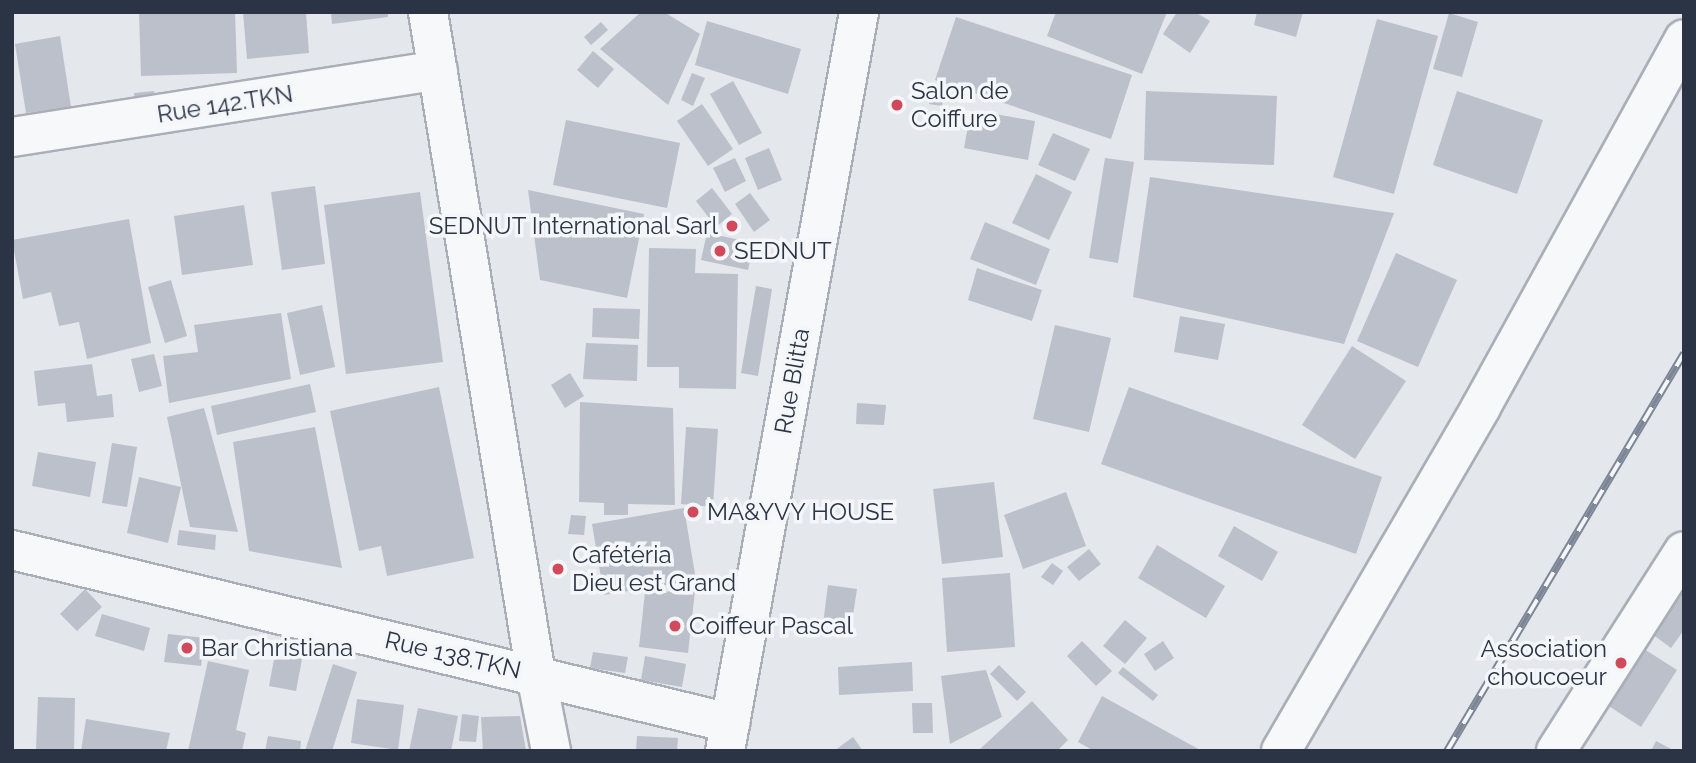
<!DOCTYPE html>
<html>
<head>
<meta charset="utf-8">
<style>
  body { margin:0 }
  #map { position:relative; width:1696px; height:763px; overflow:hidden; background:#e4e7ec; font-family:Raleway,sans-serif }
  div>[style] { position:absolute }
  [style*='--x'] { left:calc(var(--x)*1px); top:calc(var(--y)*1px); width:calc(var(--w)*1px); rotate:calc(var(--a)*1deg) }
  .building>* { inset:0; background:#bbc0ca }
  .roads { filter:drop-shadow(2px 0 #a9aeb7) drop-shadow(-2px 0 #a9aeb7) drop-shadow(0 2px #a9aeb7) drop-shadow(0 -2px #a9aeb7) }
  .minor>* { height:38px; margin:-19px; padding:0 19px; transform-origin:19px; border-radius:19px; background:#f7f8fa }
  .rail>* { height:8px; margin-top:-4px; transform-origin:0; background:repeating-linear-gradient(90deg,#f4f6f9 0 16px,#7d8696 0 32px); box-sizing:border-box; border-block:2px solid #7d8696 }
  .dots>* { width:19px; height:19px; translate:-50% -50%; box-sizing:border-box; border:4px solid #f4f6f9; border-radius:50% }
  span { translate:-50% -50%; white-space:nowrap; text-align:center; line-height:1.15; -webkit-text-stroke:7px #f4f6f9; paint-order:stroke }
  .poi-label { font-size:24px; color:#2b3445 }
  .left { translate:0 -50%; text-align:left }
  .right { translate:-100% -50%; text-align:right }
  .street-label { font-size:24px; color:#2b3445 }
  .frame { position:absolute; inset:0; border:14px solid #2b3445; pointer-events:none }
</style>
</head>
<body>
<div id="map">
  <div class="building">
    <div style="clip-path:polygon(235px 12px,237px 73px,141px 76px,139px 13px)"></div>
    <div style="clip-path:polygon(243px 12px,306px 12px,309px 53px,247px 59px)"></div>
    <div style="clip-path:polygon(331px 12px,388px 12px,388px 17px,332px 24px)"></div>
    <div style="clip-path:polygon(641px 12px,664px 12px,700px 34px,668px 105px,600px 49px)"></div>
    <div style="clip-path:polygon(1056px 12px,1167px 12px,1142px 74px,1047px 36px)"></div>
    <div style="clip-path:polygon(1177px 12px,1195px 12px,1210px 21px,1190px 53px,1163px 34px)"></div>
    <div style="clip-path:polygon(1257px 12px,1303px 12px,1296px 37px,1254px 25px)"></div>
    <div style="clip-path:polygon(1449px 13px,1478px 22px,1462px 77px,1433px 69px)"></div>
    <div style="clip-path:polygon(956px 17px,1132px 75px,1111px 139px,935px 80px)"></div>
    <div style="clip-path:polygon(1377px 19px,1438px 36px,1394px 194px,1333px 177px)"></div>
    <div style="clip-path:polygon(707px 21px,801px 49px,788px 94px,695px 65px)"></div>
    <div style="clip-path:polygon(601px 22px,608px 30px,591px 45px,584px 37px)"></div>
    <div style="clip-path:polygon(60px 36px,71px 107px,26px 113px,15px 44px)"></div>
    <div style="clip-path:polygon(593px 51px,614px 69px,598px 88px,577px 70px)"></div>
    <div style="clip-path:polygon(692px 73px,705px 78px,693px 106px,681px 100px)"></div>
    <div style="clip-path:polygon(733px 81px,762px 133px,739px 145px,710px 94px)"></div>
    <div style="clip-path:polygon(932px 87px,944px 89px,942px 106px,929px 104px)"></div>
    <div style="clip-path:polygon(154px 91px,157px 108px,136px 111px,134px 93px)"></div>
    <div style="clip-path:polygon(1146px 91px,1277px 96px,1274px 165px,1144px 160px)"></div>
    <div style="clip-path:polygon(1457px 91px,1543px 120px,1517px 194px,1433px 165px)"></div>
    <div style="clip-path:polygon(702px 104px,733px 149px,708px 166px,677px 121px)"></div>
    <div style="clip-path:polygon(971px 110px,1035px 121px,1028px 160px,964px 148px)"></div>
    <div style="clip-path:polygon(566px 120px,680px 143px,667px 208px,553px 185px)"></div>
    <div style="clip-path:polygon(1053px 133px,1090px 149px,1075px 181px,1038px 165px)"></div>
    <div style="clip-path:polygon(769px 148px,782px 180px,758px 190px,745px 158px)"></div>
    <div style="clip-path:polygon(735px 158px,746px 181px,725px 192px,713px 168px)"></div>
    <div style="clip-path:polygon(1105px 158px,1134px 162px,1118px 263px,1089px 258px)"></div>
    <div style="clip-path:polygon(1036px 174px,1072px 192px,1049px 240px,1012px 223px)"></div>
    <div style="clip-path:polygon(1150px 177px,1394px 213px,1344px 344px,1133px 297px)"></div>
    <div style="clip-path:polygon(315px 186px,325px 264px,282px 270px,271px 192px)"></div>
    <div style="clip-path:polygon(712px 188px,732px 214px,716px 227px,696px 201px)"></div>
    <div style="clip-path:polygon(528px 190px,644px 214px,627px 298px,540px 280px)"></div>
    <div style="clip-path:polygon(420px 192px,443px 362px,346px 374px,324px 205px)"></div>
    <div style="clip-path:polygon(750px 193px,770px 220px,754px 232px,735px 204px)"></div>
    <div style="clip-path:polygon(244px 205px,253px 265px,182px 275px,174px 216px)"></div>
    <div style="clip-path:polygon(129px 219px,151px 343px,87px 359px,79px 322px,59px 326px,51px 292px,23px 299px,12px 240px)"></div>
    <div style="clip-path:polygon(985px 222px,1050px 249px,1036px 285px,970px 259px)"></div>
    <div style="clip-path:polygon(707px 233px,754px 243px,748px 270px,701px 260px)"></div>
    <div style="clip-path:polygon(649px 248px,696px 249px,695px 273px,738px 274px,736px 389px,679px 388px,679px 367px,647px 367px)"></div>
    <div style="clip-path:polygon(1396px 253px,1457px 280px,1418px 367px,1357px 341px)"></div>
    <div style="clip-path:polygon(977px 268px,1042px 290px,1032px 321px,968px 300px)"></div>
    <div style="clip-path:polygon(171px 280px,187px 336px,165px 343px,148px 287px)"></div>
    <div style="clip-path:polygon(756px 286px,772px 289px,758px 376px,741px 373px)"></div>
    <div style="clip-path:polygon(322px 305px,335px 367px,300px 375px,287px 313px)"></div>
    <div style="clip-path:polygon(593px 308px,640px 309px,639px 339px,592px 337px)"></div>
    <div style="clip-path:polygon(281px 313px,291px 379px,169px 403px,163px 356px,198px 352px,194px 325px)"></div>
    <div style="clip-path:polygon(1180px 316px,1225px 324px,1218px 360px,1174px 352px)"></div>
    <div style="clip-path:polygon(1055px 325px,1111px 338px,1089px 432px,1033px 419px)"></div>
    <div style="clip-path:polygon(586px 343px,638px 345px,637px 381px,583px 379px)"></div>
    <div style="clip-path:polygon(1352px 346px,1406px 381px,1355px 459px,1302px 425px)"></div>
    <div style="clip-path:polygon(154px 354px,162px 386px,139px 392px,131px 359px)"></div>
    <div style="clip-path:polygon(92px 364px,97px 396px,112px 394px,114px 417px,67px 422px,65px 403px,38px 406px,34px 371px)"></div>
    <div style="clip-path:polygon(570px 373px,584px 396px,565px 408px,551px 385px)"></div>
    <div style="clip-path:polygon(310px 384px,316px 412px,217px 435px,211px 406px)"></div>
    <div style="clip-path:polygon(439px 387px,474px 558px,387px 576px,381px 546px,359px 551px,330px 411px)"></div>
    <div style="clip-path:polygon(1129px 387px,1382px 477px,1356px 554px,1101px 464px)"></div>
    <div style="clip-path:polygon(580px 402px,673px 408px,675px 505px,628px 504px,628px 515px,604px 515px,604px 503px,579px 502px)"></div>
    <div style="clip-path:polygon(857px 403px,886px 405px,884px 425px,856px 424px)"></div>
    <div style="clip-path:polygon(204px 408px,238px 532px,190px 527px,167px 417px)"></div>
    <div style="clip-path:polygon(315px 427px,342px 568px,249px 551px,233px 442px)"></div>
    <div style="clip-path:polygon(686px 427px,718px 429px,713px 507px,681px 504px)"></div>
    <div style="clip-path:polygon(112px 443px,137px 447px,127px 507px,102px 503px)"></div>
    <div style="clip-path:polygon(38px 452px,96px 462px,90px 497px,32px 486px)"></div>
    <div style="clip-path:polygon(139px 477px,181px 487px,168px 543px,127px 533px)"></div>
    <div style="clip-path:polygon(994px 482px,1003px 557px,942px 564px,933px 489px)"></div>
    <div style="clip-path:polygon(1066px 492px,1086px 546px,1023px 569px,1004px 515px)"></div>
    <div style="clip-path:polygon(684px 508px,696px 580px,604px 595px,592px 524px)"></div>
    <div style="clip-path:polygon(571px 515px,586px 516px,584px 535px,568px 534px)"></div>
    <div style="clip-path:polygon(1234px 526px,1278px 552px,1262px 581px,1218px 556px)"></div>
    <div style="clip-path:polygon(179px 530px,216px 535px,215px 550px,177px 545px)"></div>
    <div style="clip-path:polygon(1157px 545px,1225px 586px,1206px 618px,1138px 578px)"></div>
    <div style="clip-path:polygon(1089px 549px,1101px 564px,1079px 581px,1067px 567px)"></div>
    <div style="clip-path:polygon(1052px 563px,1063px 571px,1053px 585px,1041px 577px)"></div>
    <div style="clip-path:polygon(1010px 573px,1015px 647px,947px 652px,942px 578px)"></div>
    <div style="clip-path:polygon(1684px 578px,1684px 630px,1671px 648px,1644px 628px)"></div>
    <div style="clip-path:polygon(828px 585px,857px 589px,851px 628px,823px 624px)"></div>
    <div style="clip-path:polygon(85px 589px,102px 607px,77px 631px,60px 614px)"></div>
    <div style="clip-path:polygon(695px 591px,688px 653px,639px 647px,645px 592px)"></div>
    <div style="clip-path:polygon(102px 614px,150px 628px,144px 651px,95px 636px)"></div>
    <div style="clip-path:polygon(1125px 620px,1147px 638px,1125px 664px,1103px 646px)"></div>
    <div style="clip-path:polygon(168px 634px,205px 638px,201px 666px,164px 662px)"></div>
    <div style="clip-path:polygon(1082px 641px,1112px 671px,1096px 686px,1067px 656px)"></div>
    <div style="clip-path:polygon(1163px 641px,1174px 658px,1155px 671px,1144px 654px)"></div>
    <div style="clip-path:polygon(1641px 647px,1677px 670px,1641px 727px,1604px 703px)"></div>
    <div style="clip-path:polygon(593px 652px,628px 657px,625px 673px,590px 668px)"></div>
    <div style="clip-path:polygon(275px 654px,302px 659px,296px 691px,269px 686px)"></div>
    <div style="clip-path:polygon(645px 656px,686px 664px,682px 687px,641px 680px)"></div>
    <div style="clip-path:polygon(208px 661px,249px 670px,236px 730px,246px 733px,242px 751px,188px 751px)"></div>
    <div style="clip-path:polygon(912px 662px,913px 691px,839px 695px,838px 667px)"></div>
    <div style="clip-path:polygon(333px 664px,357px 672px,332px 751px,305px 751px)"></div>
    <div style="clip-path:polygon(999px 665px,1026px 692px,1017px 701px,990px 674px)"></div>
    <div style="clip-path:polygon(1123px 667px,1158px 695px,1153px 701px,1118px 673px)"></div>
    <div style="clip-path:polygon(986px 670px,1002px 717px,950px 744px,941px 676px)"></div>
    <div style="clip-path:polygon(1102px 696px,1202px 751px,1094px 751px,1078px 742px)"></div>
    <div style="clip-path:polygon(38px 697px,75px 698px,74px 751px,36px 749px)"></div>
    <div style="clip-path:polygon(357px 699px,404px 705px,398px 750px,351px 743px)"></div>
    <div style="clip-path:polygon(1032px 701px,1068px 740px,1057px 751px,982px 751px,980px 749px)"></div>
    <div style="clip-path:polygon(912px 703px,932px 703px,933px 733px,913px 733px)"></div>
    <div style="clip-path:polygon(418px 708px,458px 716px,451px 751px,409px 751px)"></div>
    <div style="clip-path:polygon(462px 714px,479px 716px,476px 742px,459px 741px)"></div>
    <div style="clip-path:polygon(520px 716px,526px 751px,483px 751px,481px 717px)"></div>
    <div style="clip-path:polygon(86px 719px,170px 733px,166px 751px,81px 751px)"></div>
    <div style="clip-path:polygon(268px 736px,301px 741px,300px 751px,265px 751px)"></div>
    <div style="clip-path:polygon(637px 736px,678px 738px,677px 751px,636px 751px)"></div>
    <div style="clip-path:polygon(853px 737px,863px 751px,834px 751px)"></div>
    <div style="clip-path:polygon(1656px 741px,1675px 751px,1651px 751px)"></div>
  </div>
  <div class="roads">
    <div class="minor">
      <div style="--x:428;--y:12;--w:672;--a:80.75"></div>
      <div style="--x:536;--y:675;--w:77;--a:78.8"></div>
      <div style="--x:12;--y:137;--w:431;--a:-8.9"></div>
      <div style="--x:12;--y:550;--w:739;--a:13.55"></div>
      <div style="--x:725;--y:751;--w:751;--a:-79.72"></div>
      <div style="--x:1281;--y:751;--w:398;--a:-59.8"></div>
      <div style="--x:1481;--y:407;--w:420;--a:-61.1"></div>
      <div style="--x:1556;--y:751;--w:237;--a:-57.4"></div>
    </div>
  </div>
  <div class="rail">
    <div style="--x:1447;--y:751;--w:463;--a:-59.2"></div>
  </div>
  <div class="dots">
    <div style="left:897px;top:105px;background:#d1495b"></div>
    <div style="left:732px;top:226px;background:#d1495b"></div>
    <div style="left:720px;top:251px;background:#d1495b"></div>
    <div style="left:693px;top:512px;background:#d1495b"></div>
    <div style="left:558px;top:569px;background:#d1495b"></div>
    <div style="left:675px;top:626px;background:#d1495b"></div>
    <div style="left:187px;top:648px;background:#d1495b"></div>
    <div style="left:1621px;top:663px;background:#d1495b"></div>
  </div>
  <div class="poi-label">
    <span class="left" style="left:911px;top:105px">Salon de<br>Coiffure</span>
    <span class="right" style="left:718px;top:226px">SEDNUT International Sarl</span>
    <span class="left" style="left:734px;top:251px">SEDNUT</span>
    <span class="left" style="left:707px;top:512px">MA&amp;YVY HOUSE</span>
    <span class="left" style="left:572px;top:569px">Cafétéria<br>Dieu est Grand</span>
    <span class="left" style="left:689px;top:626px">Coiffeur Pascal</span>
    <span class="left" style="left:201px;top:648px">Bar Christiana</span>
    <span class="right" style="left:1607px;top:663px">Association<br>choucoeur</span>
  </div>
  <div class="street-label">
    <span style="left:225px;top:104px;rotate:-9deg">Rue 142.TKN</span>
    <span style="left:792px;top:381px;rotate:-80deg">Rue Blitta</span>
    <span style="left:453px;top:655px;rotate:13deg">Rue 138.TKN</span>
  </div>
  <div class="frame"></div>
</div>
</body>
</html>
